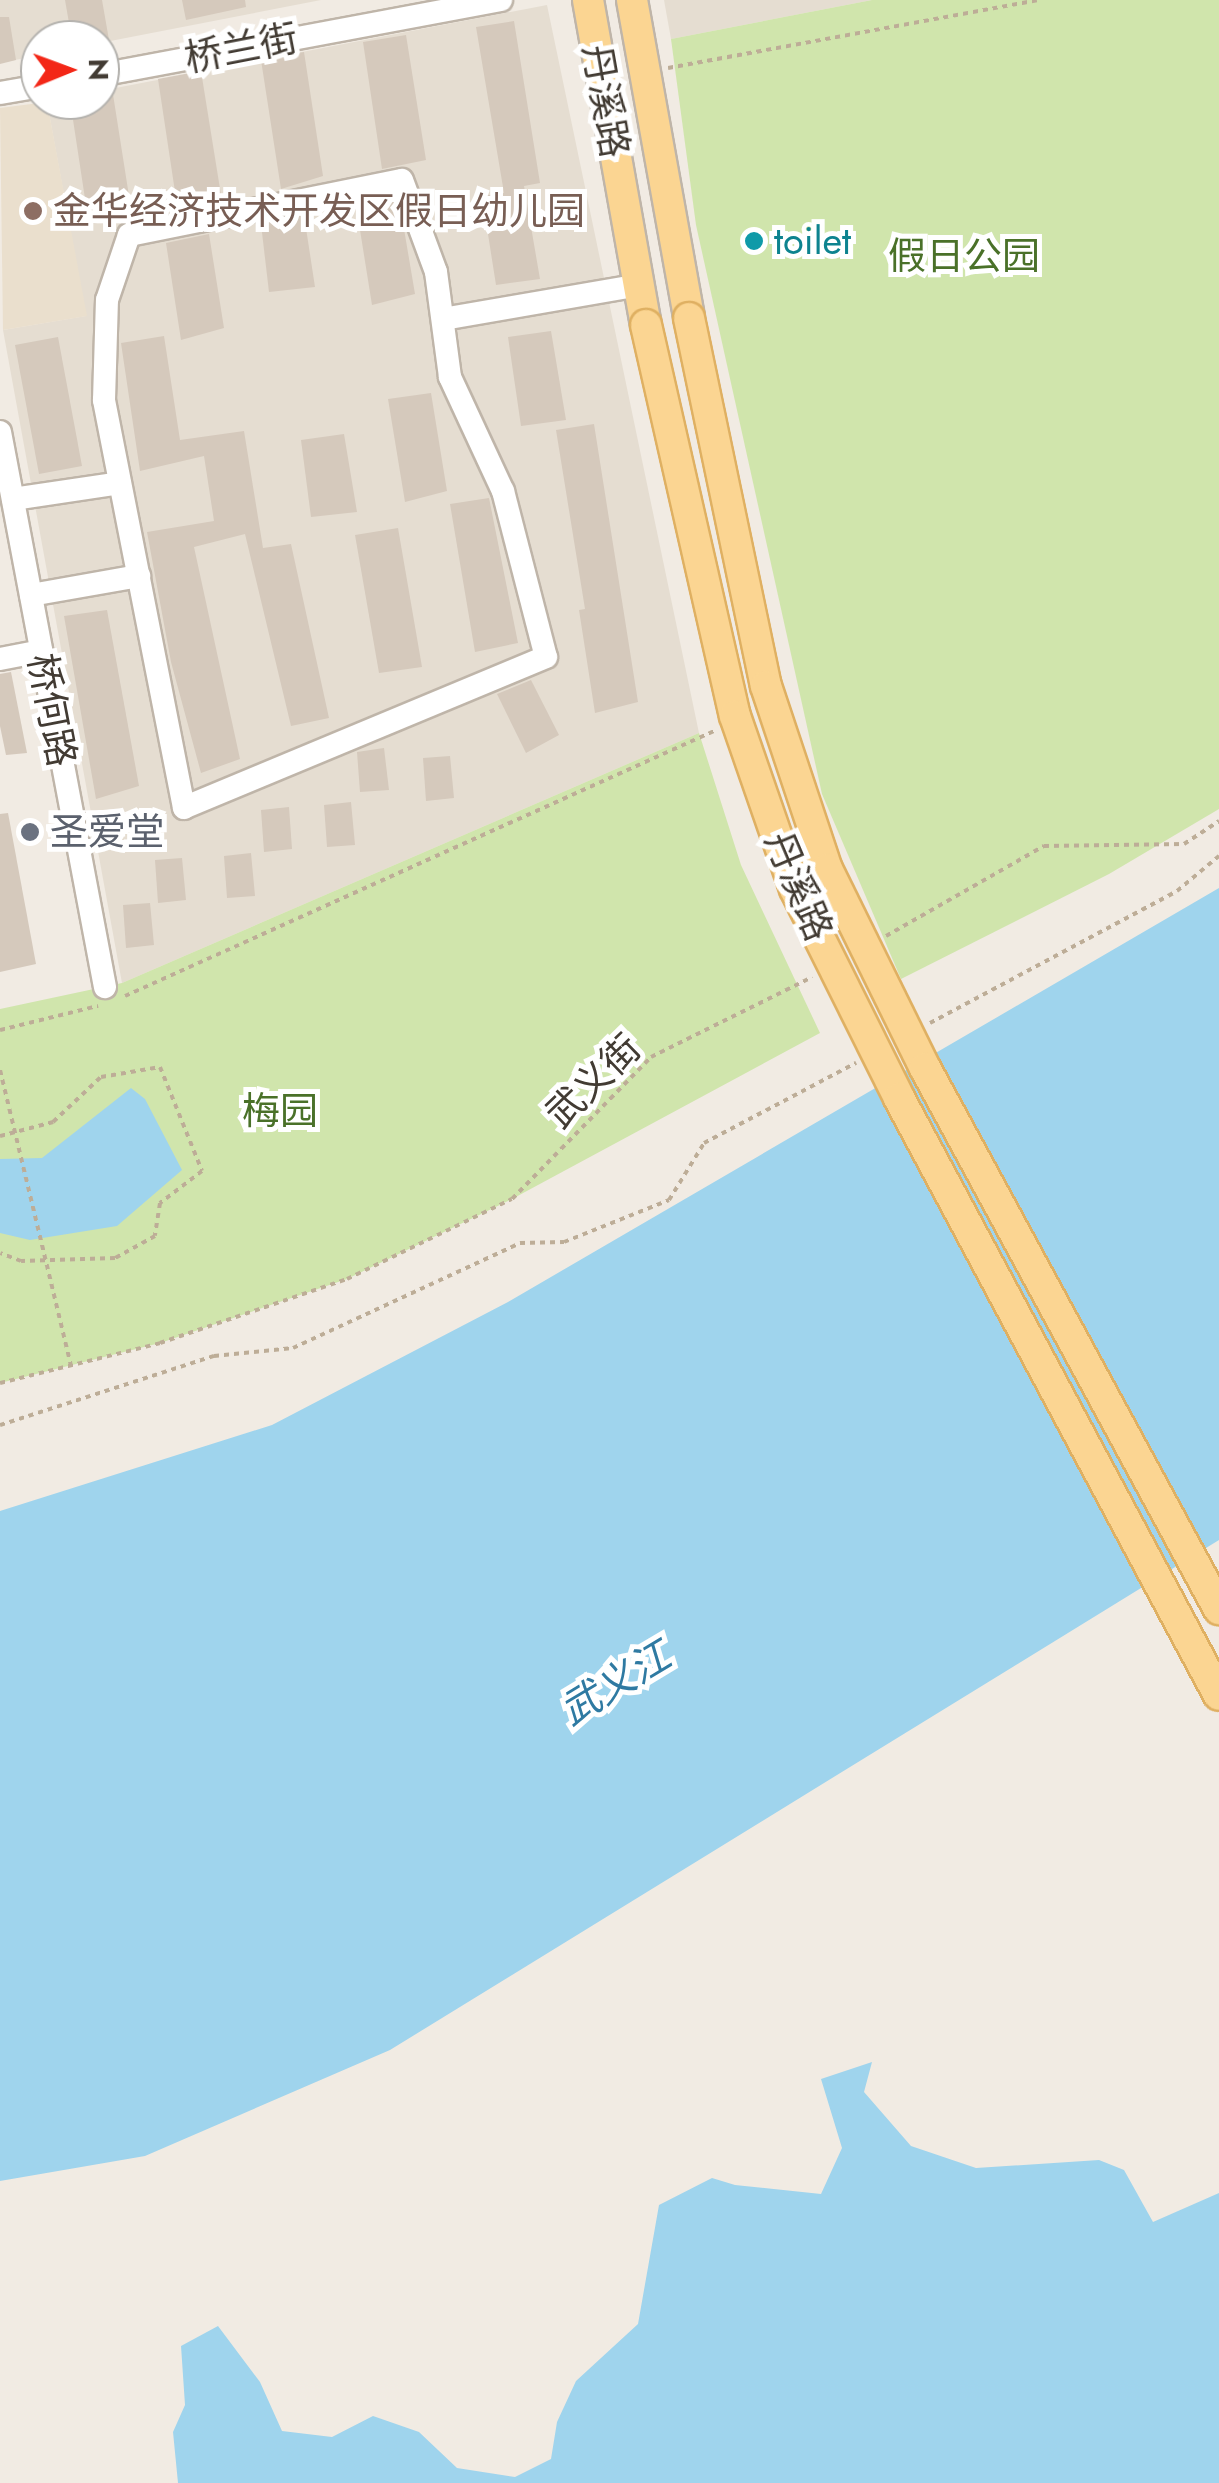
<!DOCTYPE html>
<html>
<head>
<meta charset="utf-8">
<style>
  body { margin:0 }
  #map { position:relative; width:1219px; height:2483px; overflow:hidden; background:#f1ebe3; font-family:Jost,"Noto Sans SC",sans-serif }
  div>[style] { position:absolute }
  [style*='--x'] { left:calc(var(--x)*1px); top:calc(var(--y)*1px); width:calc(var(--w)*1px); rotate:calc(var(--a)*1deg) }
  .residential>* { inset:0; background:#e5ddd1 }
  .education>* { inset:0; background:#eadfcd }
  .green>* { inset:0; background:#d0e5ac }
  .water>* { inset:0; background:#9fd4ed }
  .building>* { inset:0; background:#d5c9bc }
  .path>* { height:4px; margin-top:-2px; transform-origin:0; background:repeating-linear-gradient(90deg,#bdad97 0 5px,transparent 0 10px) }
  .roads { filter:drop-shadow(2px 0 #bfb5a9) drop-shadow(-2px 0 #bfb5a9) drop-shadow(0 2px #bfb5a9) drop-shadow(0 -2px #bfb5a9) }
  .minor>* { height:22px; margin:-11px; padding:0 11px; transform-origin:11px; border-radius:11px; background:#fff }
  .major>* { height:30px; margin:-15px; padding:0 15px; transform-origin:15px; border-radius:15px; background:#fbd592 }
  .bridges { filter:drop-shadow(2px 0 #dfb062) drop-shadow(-2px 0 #dfb062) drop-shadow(0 2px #dfb062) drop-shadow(0 -2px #dfb062) }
  .major-bridge>* { height:30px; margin:-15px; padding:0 15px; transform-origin:15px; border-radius:15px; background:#fbd592 }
  .dots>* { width:28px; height:28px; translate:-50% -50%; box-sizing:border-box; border:5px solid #fff; border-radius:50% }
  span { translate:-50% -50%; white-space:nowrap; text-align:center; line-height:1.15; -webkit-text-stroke:10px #fff; paint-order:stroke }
  .street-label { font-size:38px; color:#423b33 }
  .education-label { font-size:38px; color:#785e54 }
  .left { translate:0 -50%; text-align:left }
  .culture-label { font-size:38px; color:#0d838f }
  .park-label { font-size:38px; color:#4a7129 }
  .worship-label { font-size:38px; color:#5b616d }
  .water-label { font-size:40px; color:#2f7aa2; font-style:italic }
  .north { position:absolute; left:20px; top:20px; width:100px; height:100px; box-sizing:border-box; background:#fff; border:2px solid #b3b1ad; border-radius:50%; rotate:89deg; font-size:28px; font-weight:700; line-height:40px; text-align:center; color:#423b33 }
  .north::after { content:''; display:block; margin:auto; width:35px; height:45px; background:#f32717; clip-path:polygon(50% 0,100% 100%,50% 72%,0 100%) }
</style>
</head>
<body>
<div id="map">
  <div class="residential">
    <div style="clip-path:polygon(0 0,321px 0,100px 43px,40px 40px,40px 55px,0 63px)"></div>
    <div style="clip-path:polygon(664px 0,872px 0,671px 39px)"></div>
    <div style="clip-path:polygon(547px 5px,699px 733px,122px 983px,3px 330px,86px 316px,47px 102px,100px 100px,100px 91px)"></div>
  </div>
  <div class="education">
    <div style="clip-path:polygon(47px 102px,87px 316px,3px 330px,0 108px)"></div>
  </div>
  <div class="green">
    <div style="clip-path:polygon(872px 0,1219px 0,1219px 809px,1109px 874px,901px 979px,822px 794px,696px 225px,671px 39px)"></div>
    <div style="clip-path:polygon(699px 733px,741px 865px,820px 1033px,512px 1199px,347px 1279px,160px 1343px,0 1383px,0 1009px,122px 983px)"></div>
  </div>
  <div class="water">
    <div style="clip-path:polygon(1219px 888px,1219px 1540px,390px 2050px,145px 2156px,0 2181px,0 1511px,272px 1425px,508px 1302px)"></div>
    <div style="clip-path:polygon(131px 1088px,145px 1099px,182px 1170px,117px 1226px,30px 1240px,0 1233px,0 1159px,42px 1158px)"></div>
    <div style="clip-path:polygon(872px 2062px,864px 2092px,911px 2146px,976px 2168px,1099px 2160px,1124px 2170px,1153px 2222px,1219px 2193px,1219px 2483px,178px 2483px,173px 2432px,185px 2405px,181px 2346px,218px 2326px,260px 2382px,282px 2431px,332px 2437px,373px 2416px,419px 2432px,457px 2468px,515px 2477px,551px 2459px,557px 2422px,576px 2381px,638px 2324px,659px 2205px,712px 2178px,735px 2185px,821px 2194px,842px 2148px,821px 2079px)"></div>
  </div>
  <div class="building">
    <div style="clip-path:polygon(65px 0,102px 0,109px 40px,72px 40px)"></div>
    <div style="clip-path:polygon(182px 0,245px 0,246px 7px,186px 20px)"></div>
    <div style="clip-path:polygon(0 17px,9px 17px,16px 60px,0 64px)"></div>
    <div style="clip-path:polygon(514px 21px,540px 183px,524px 186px,540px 279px,496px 285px,482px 196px,504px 193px,476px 27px)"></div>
    <div style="clip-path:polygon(406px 35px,426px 160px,382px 169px,363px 42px)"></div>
    <div style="clip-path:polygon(304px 52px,323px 176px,281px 189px,261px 60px)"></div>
    <div style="clip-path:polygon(201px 71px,221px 195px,177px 205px,158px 79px)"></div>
    <div style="clip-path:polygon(112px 88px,132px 215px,89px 225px,70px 100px,100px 100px,100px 90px)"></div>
    <div style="clip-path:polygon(392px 197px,404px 229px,415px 294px,372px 305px,356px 205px)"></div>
    <div style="clip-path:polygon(304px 215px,315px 287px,269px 292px,261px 224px)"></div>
    <div style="clip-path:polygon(209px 234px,224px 328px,181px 340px,166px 243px)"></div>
    <div style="clip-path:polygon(551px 331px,566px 420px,521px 426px,508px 337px)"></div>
    <div style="clip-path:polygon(164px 336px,180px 440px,244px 431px,263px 548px,291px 544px,329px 718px,291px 726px,245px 534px,194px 547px,240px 759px,201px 773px,171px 662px,147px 532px,214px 521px,204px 456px,140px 471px,121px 343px)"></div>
    <div style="clip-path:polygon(58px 337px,82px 466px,39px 474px,15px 345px)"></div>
    <div style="clip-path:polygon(431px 393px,447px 491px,405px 502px,388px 399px)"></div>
    <div style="clip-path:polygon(594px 424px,638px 702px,595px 713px,579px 610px,585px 609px,556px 430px)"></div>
    <div style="clip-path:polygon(344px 434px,357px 512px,311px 517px,301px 440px)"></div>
    <div style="clip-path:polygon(489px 498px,518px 643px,475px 652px,450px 504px)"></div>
    <div style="clip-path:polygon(398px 528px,422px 667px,379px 673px,355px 535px)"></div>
    <div style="clip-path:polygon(107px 610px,139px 786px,96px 799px,64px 616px)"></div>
    <div style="clip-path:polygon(11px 672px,27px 753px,6px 755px,0 726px,0 674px)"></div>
    <div style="clip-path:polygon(531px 680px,559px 735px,526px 753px,497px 694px)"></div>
    <div style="clip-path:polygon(384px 748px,389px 790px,360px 792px,357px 752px)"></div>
    <div style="clip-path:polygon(450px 756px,454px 798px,426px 801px,423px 758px)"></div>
    <div style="clip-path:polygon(351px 802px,355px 845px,327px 847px,324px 805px)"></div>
    <div style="clip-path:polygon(289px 807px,292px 849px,264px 852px,261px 810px)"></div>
    <div style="clip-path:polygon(8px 813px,36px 964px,0 972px,0 814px)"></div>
    <div style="clip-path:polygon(251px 853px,255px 896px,227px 898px,224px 856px)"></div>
    <div style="clip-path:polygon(182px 858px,186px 900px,158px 903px,155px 860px)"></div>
    <div style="clip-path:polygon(150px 903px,154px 945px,126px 948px,123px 905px)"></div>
  </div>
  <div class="path">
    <div style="--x:668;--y:68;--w:375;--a:-10.4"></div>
    <div style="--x:886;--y:936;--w:182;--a:-29.7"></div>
    <div style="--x:1044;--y:846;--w:140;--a:-0.8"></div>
    <div style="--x:1184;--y:844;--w:42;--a:-33.3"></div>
    <div style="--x:125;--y:996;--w:646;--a:-24.22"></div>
    <div style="--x:930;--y:1023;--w:280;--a:-28.1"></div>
    <div style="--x:1177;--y:891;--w:55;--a:-39.8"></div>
    <div style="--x:0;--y:1030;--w:101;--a:-13.8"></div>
    <div style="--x:0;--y:1070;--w:304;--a:76.5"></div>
    <div style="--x:0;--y:1136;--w:55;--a:-14.8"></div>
    <div style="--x:53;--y:1122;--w:66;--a:-43.2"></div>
    <div style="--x:101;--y:1077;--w:60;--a:-9.6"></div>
    <div style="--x:160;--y:1067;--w:112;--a:68"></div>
    <div style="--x:202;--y:1171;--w:53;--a:142.7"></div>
    <div style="--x:160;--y:1203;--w:33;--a:99"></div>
    <div style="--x:155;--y:1236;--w:46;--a:151.2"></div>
    <div style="--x:115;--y:1258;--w:94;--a:178.2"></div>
    <div style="--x:21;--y:1261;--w:22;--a:-159"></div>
    <div style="--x:0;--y:1383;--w:165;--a:-14"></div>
    <div style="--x:160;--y:1343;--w:198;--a:-18.9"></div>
    <div style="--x:347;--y:1279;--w:183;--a:-25.9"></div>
    <div style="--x:512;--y:1199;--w:199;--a:-45.6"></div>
    <div style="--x:651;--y:1057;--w:180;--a:-26.4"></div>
    <div style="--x:0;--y:1425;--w:225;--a:-17.9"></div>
    <div style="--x:214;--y:1356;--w:79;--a:-5.8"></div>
    <div style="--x:293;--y:1348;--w:250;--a:-24.8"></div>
    <div style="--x:520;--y:1243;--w:44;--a:-1.3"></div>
    <div style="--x:564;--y:1242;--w:113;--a:-21.8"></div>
    <div style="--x:669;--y:1200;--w:67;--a:-58.4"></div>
    <div style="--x:704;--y:1143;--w:172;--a:-27.8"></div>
  </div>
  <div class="roads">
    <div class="minor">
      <div style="--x:100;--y:75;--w:408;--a:-10.6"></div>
      <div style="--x:0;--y:93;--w:41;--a:-9.9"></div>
      <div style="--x:402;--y:180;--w:98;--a:69.7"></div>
      <div style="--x:436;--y:272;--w:106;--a:82.4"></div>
      <div style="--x:450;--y:377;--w:126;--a:65.1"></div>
      <div style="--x:503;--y:491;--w:171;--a:75.5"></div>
      <div style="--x:546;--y:657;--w:392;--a:157.4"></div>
      <div style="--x:184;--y:808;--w:416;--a:-101.1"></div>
      <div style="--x:104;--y:400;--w:100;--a:-88.3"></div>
      <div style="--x:107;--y:300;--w:69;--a:-71.3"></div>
      <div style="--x:129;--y:235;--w:278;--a:-11.4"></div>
      <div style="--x:443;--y:319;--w:199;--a:-9.8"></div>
      <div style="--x:0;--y:432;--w:565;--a:79.29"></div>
      <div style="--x:13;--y:499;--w:108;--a:-8.5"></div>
      <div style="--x:31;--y:595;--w:110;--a:-10"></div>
      <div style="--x:0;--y:659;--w:42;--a:-11"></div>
    </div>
    <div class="major">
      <div style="--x:588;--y:0;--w:330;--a:79.9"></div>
      <div style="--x:632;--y:0;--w:323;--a:79.8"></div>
    </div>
  </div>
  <div class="bridges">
    <div class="major-bridge">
      <div style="--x:689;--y:318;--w:376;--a:78.2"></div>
      <div style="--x:766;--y:686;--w:193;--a:71.6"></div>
      <div style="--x:827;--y:869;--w:222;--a:63.8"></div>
      <div style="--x:925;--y:1068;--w:616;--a:61.48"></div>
      <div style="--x:646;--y:325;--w:401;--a:77.2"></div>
      <div style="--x:735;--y:716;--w:183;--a:70.9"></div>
      <div style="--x:795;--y:889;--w:233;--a:63.5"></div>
      <div style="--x:899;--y:1098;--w:677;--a:61.81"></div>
    </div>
  </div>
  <div class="dots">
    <div style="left:33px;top:211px;background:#8d6e63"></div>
    <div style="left:754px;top:241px;background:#0f9aa8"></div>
    <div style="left:30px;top:832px;background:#6b7280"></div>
  </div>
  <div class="street-label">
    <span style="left:241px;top:48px;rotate:-11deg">桥兰街</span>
    <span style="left:606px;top:101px;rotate:80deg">丹溪路</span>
    <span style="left:52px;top:710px;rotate:79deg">桥何路</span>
    <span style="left:799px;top:886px;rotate:67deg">丹溪路</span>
    <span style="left:593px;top:1081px;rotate:-44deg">武义街</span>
  </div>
  <div class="education-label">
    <span class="left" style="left:53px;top:211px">金华经济技术开发区假日幼儿园</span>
  </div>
  <div class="culture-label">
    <span class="left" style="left:774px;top:241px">toilet</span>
  </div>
  <div class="park-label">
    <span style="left:964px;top:256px">假日公园</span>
    <span style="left:280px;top:1111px">梅园</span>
  </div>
  <div class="worship-label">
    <span class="left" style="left:50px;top:832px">圣爱堂</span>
  </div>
  <div class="water-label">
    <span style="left:615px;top:1683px;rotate:-31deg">武义江</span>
  </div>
  <div class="north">N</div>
</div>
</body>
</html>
